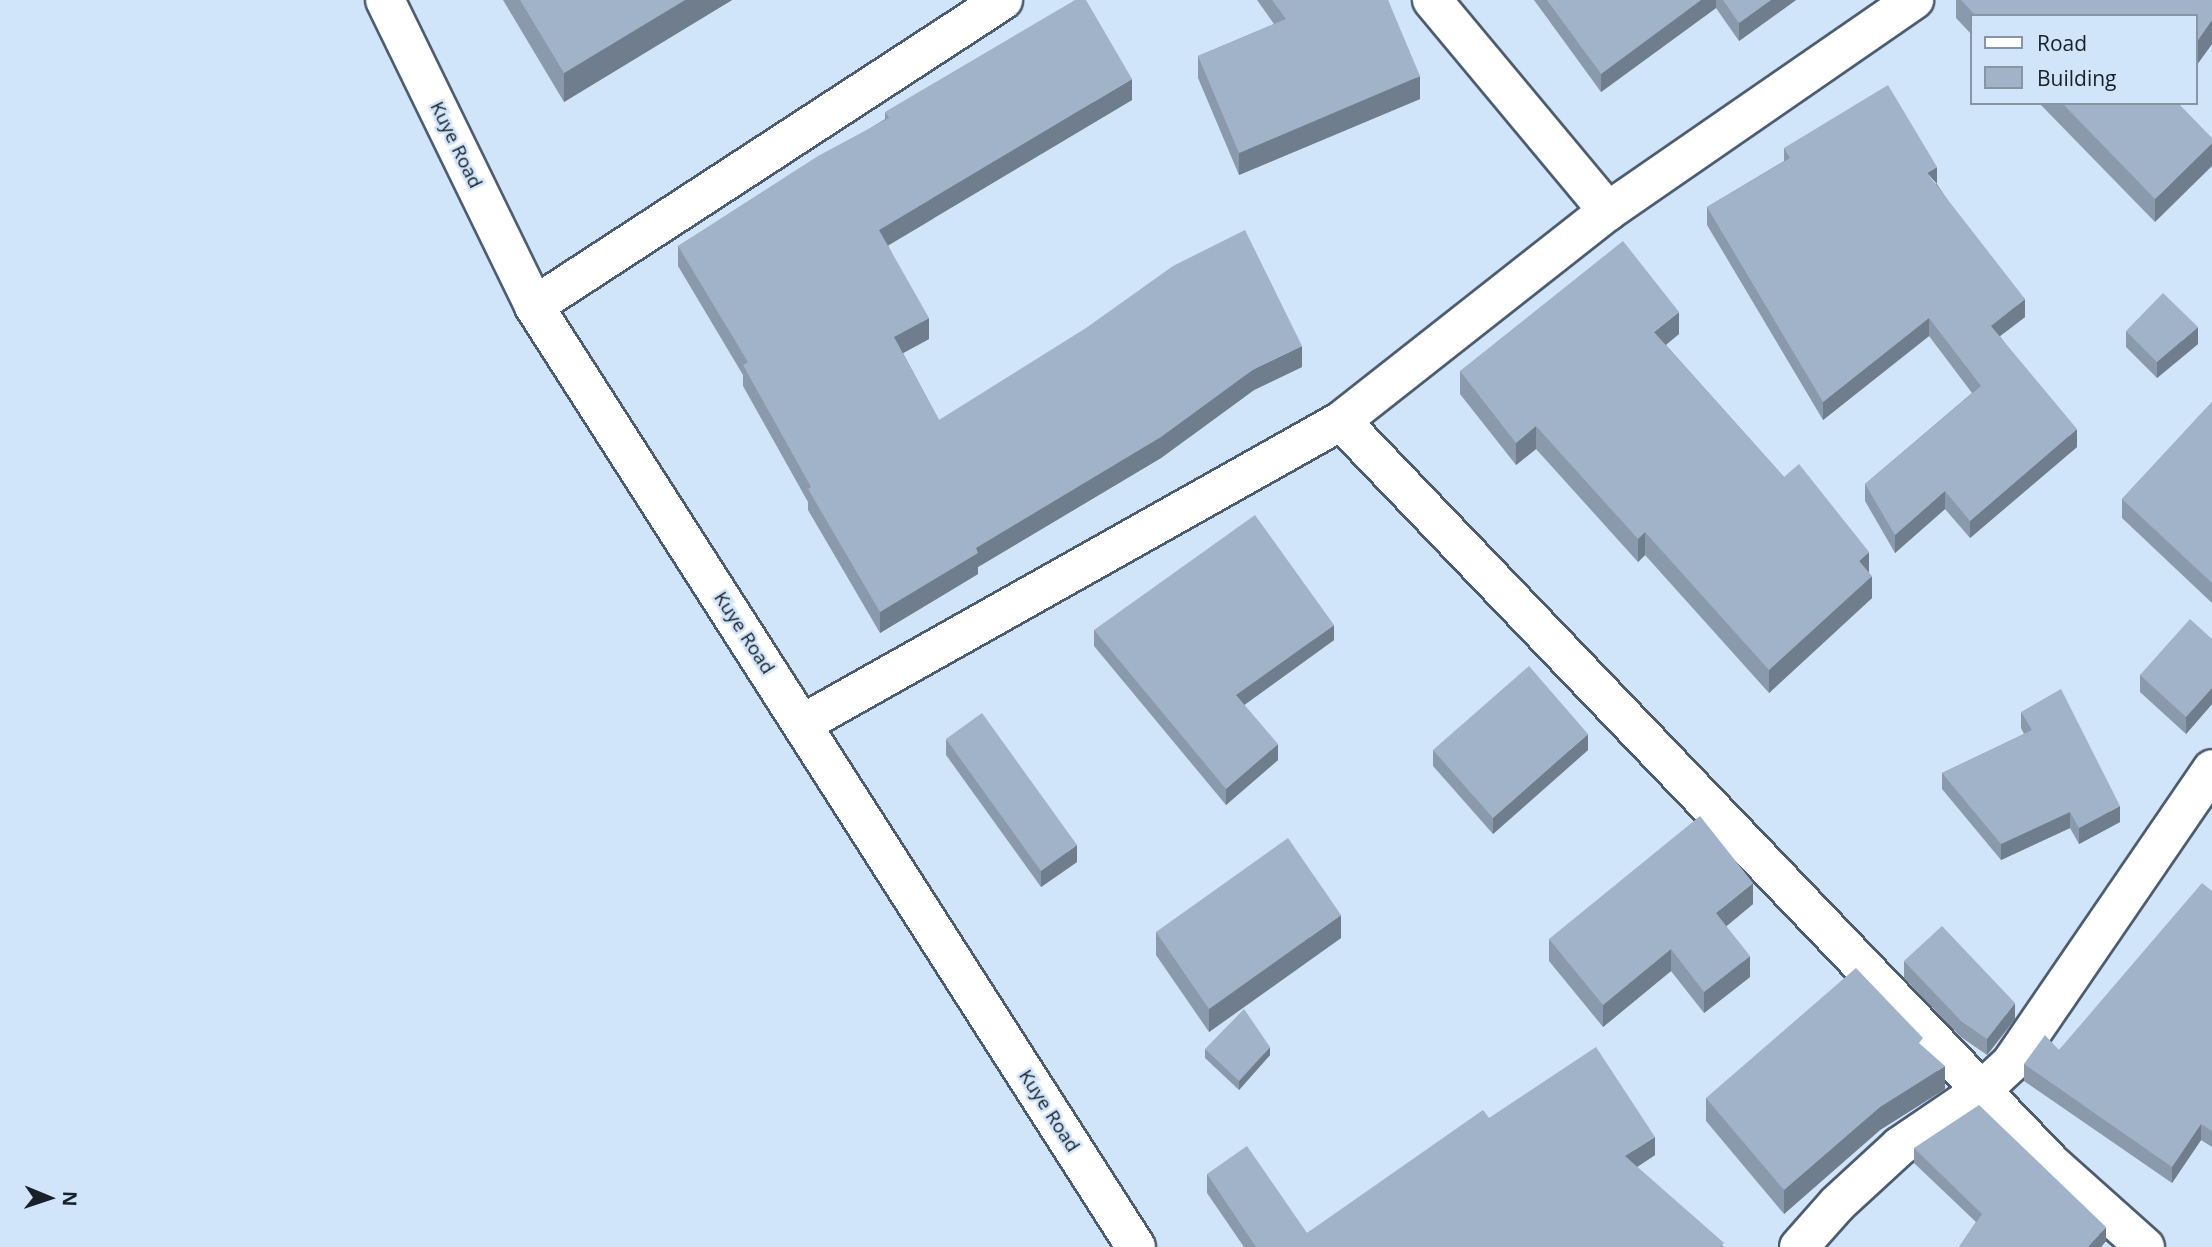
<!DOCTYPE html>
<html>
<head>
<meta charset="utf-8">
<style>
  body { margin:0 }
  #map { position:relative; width:2212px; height:1247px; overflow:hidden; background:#d0e4fa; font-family:"Open Sans",sans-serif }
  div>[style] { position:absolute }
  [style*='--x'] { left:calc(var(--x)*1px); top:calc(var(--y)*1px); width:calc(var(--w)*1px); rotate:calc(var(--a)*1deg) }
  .roads { filter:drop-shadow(2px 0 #4c5d70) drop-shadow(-2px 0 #4c5d70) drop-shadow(0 2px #4c5d70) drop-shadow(0 -2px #4c5d70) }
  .minor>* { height:38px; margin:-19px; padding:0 19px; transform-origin:19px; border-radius:19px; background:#fff }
  .wall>* { inset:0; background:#8a9aac }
  .shaded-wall>* { inset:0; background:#707d8c }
  .building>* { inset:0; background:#a0b3c8 }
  span { translate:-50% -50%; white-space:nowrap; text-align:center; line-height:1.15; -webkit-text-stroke:5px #d0e4fa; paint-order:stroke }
  .street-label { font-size:19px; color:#182028 }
  .legend { position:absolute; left:1970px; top:14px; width:228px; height:91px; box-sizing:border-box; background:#d0e4fa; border:2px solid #8696a6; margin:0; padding:9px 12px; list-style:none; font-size:21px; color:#182028 }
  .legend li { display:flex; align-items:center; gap:14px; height:35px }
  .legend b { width:35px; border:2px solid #8696a6 }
  .north { position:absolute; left:14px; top:1163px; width:70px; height:70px; -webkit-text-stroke:5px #d0e4fa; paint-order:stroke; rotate:92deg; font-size:19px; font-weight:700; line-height:28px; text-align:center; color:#182028 }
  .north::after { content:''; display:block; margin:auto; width:24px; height:32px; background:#182028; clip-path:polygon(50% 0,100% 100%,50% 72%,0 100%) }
</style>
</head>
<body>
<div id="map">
  <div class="roads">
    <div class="minor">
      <div style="--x:385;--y:0;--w:340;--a:64"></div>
      <div style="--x:534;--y:306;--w:1117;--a:57.39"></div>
      <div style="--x:1432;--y:0;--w:275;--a:50.2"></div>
      <div style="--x:534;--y:306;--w:560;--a:-33.12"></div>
      <div style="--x:1341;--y:421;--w:1027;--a:46.26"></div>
      <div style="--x:2051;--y:1163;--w:126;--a:41.8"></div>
      <div style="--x:802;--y:724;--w:618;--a:-29.34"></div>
      <div style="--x:1341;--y:421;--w:340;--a:-38.2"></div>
      <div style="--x:1608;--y:211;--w:372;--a:-34.6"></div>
      <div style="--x:1799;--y:1247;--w:57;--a:-48.5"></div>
      <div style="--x:1837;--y:1204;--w:86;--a:-42.6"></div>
      <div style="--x:1900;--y:1146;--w:98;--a:-34.2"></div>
      <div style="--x:1981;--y:1091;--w:41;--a:-43"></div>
      <div style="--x:2011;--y:1063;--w:356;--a:-55.6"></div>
    </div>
  </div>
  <div class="wall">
    <div style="clip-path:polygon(503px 0,732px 0,564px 102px)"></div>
    <div style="clip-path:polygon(1257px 0,1388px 0,1420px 99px,1239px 175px,1198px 78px,1198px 56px,1274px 24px)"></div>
    <div style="clip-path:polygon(1534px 0,1796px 0,1739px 41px,1716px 8px,1601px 92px)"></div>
    <div style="clip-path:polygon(1956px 0,2212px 0,2212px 44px,2196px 66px,2196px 16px,1972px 16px,1972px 35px,1956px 18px)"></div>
    <div style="clip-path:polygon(1132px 100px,888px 245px,929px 339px,903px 353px,939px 420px,1302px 367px,1254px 390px,1161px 458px,978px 567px,978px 574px,880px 633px,808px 510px,808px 502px,743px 386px,743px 375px,678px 266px,678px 246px,885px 119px,885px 112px)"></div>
    <div style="clip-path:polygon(2039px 103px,2178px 103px,2155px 222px)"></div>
    <div style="clip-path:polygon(1784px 148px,1937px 184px,2025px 317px,2000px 336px,2077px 447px,1970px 538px,1945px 509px,1895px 553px,1865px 501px,1865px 484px,1972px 393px,1929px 336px,1823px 420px,1707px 225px,1707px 207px,1784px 161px)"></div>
    <div style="clip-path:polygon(2126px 331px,2198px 344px,2157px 378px,2126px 347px)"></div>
    <div style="clip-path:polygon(1679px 334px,1666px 345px,1869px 572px,1872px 598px,1769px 693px,1645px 555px,1638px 562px,1536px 449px,1516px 465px,1460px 394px,1460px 371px)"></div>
    <div style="clip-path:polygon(2212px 402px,2212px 603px,2122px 518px,2122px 499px)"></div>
    <div style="clip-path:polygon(1094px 630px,1334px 640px,1244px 705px,1278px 760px,1226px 805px,1094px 646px)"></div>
    <div style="clip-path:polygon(2212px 639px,2212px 704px,2186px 734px,2140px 692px,2140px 675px)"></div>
    <div style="clip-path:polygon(2021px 712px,2120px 822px,2079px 844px,2070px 828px,2001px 860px,1942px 789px,1942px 773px,2024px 734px,2021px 728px)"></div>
    <div style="clip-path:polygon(946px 739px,1077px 862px,1041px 887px,946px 755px)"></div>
    <div style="clip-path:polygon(1433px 750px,1588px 750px,1493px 834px,1433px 766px)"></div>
    <div style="clip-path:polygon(2212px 891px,2212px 1147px,2201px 1140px,2172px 1183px,2024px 1081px,2024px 1064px,2059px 1050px)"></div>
    <div style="clip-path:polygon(1753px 904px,1726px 926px,1750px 977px,1704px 1013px,1671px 971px,1603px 1027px,1549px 961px,1549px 939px)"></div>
    <div style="clip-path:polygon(1156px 932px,1341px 938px,1209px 1032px,1156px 955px)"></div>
    <div style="clip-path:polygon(1904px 961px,2015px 1019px,1987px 1055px,1961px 1037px,1904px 978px)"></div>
    <div style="clip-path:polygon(1923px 1047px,1945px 1089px,1880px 1130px,1784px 1214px,1706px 1121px,1706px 1098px)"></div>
    <div style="clip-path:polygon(1205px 1049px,1270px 1055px,1239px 1090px,1205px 1058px)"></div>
    <div style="clip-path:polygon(1489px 1118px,1655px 1155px,1637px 1167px,1724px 1247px,1244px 1247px,1207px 1193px,1207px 1174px,1307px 1233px)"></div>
    <div style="clip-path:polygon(1914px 1148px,2106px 1241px,2101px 1247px,1959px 1247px,1976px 1222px,1914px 1163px)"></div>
  </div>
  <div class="shaded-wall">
    <div style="clip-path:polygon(685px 0,732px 0,564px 102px,564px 73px)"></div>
    <div style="clip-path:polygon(1701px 0,1716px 0,1716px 8px,1601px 92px,1601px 74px)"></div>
    <div style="clip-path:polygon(1771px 0,1796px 0,1739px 41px,1739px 23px)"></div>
    <div style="clip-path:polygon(2212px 20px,2212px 44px,2196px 66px,2196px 43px)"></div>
    <div style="clip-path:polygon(1420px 76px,1420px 99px,1239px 175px,1239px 153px)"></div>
    <div style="clip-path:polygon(1132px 79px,1132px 100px,879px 251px,879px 230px)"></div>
    <div style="clip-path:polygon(2212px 143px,2212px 166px,2155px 222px,2155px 199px)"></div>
    <div style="clip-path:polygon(1937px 167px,1937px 184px,1927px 173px)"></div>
    <div style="clip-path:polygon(2025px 299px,2025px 317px,1991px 343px,1991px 326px)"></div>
    <div style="clip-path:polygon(1679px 312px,1679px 334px,1654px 354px,1654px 332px)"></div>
    <div style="clip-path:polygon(929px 318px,929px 339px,894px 358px,894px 337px)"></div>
    <div style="clip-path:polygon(1929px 318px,1929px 336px,1823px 420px,1823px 402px)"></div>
    <div style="clip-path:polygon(2198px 327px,2198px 344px,2157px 378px,2157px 362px)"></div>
    <div style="clip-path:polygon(1302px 346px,1302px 367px,1254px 390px,1161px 458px,978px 567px,978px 574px,880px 633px,880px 612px,976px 548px,1254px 369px)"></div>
    <div style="clip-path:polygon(1536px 426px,1536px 449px,1516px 465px,1516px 443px)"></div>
    <div style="clip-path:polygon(2077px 429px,2077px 447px,1970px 538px,1970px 521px)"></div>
    <div style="clip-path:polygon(1945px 491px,1945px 509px,1895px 553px,1895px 535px)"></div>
    <div style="clip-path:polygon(1645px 532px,1645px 555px,1638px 562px,1638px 539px)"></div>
    <div style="clip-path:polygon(1869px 552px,1869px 575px,1859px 561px)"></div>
    <div style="clip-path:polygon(1872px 576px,1872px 598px,1769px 693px,1769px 670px)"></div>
    <div style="clip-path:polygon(1334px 625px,1334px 640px,1236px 711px,1236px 695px)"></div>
    <div style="clip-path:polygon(2212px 688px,2212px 704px,2186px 734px,2186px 717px)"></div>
    <div style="clip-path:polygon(1588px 734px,1588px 750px,1493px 834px,1493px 818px)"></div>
    <div style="clip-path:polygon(1278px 744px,1278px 760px,1226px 805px,1226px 789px)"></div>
    <div style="clip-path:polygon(2120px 806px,2120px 822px,2079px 844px,2079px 828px)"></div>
    <div style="clip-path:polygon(2070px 812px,2070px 828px,2001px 860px,2001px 844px)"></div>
    <div style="clip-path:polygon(1077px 845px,1077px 862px,1041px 887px,1041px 871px)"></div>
    <div style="clip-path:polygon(1753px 883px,1753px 904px,1716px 935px,1716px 913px)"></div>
    <div style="clip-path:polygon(1341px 915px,1341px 938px,1209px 1032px,1209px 1009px)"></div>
    <div style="clip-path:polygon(1671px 949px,1671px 971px,1603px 1027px,1603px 1005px)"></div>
    <div style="clip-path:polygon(1750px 956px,1750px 977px,1704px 1013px,1704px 992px)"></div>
    <div style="clip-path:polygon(2015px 1003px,2015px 1019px,1987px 1055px,1987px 1039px)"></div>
    <div style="clip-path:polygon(1270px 1047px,1270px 1055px,1239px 1090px,1239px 1081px)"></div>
    <div style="clip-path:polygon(1945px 1066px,1945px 1089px,1880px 1130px,1784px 1214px,1784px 1190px,1880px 1107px)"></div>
    <div style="clip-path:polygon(2201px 1124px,2201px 1140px,2172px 1183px,2172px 1167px)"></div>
    <div style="clip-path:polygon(1655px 1137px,1655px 1155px,1625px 1175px,1625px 1156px)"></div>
    <div style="clip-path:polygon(2106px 1227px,2106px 1241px,2101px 1247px,2088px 1247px)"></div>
  </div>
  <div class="building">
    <div style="clip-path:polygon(520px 0,685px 0,564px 73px)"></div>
    <div style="clip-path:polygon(1075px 0,1086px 0,1132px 79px,879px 230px,929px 318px,894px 337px,939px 420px,1086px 328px,1173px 266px,1245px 230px,1302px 346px,1254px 369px,1161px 437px,976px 548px,978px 553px,880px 612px,808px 489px,811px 487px,743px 365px,748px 362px,678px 246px,818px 156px,889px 118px,885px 112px)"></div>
    <div style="clip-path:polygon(1272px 0,1388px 0,1420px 76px,1239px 153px,1198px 56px,1286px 19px)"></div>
    <div style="clip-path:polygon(1547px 0,1701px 0,1601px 74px)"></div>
    <div style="clip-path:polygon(1723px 0,1771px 0,1739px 23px)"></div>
    <div style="clip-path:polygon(1961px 0,2212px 0,2212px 20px,2196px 43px,2196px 16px,1976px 16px)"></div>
    <div style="clip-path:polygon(1888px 85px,1937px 167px,1927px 173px,2025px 299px,1991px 326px,2077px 429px,1970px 521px,1945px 491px,1895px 535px,1865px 484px,1981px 386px,1929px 318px,1823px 402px,1707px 207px,1790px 158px,1784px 148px)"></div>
    <div style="clip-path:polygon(2062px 103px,2178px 103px,2212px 138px,2212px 143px,2155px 199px)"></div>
    <div style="clip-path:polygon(1623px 241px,1679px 312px,1654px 332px,1784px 477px,1799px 464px,1869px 552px,1859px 561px,1872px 576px,1769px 670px,1645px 532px,1638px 539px,1536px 426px,1516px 443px,1460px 371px)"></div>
    <div style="clip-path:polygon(2163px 293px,2198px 327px,2157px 362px,2126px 331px)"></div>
    <div style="clip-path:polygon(2212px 402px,2212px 583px,2122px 499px)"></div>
    <div style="clip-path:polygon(1255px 515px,1334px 625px,1236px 695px,1278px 744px,1226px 789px,1094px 630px)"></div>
    <div style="clip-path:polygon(2190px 619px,2212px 639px,2212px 688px,2186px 717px,2140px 675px)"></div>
    <div style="clip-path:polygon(1529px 666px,1588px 734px,1493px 818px,1433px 750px)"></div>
    <div style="clip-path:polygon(2061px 689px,2120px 806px,2079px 828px,2070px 812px,2001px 844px,1942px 773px,2032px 730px,2021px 712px)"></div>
    <div style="clip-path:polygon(982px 713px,1077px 845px,1041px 871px,946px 739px)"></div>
    <div style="clip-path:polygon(1700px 816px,1753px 883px,1716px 913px,1750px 956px,1704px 992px,1671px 949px,1603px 1005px,1549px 939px)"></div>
    <div style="clip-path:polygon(1288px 838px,1341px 915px,1209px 1009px,1156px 932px)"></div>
    <div style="clip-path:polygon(2202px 883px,2212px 891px,2212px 1131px,2201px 1124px,2172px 1167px,2024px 1064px,2045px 1035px,2059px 1050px)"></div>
    <div style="clip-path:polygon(1942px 926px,2015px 1003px,1987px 1039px,1961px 1021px,1904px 961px)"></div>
    <div style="clip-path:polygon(1856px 968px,1923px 1038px,1919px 1043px,1945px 1066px,1880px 1107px,1784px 1190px,1706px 1098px)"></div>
    <div style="clip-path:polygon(1244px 1009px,1270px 1047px,1239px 1081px,1205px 1049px)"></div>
    <div style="clip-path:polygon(1596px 1047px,1655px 1137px,1625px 1156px,1724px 1243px,1720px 1247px,1256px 1247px,1207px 1174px,1247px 1146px,1307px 1233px,1483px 1110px,1489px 1118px)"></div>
    <div style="clip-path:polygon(1979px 1105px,2106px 1227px,2088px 1247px,1959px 1247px,1982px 1214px,1914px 1148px)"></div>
  </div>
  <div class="street-label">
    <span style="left:456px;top:145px;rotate:64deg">Kuye Road</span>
    <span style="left:744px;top:633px;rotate:57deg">Kuye Road</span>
    <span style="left:1049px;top:1111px;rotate:57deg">Kuye Road</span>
  </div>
  <ul class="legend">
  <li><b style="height:9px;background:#fff"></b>Road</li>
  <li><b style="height:19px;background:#a0b3c8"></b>Building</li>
  </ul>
  <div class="north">N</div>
</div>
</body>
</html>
